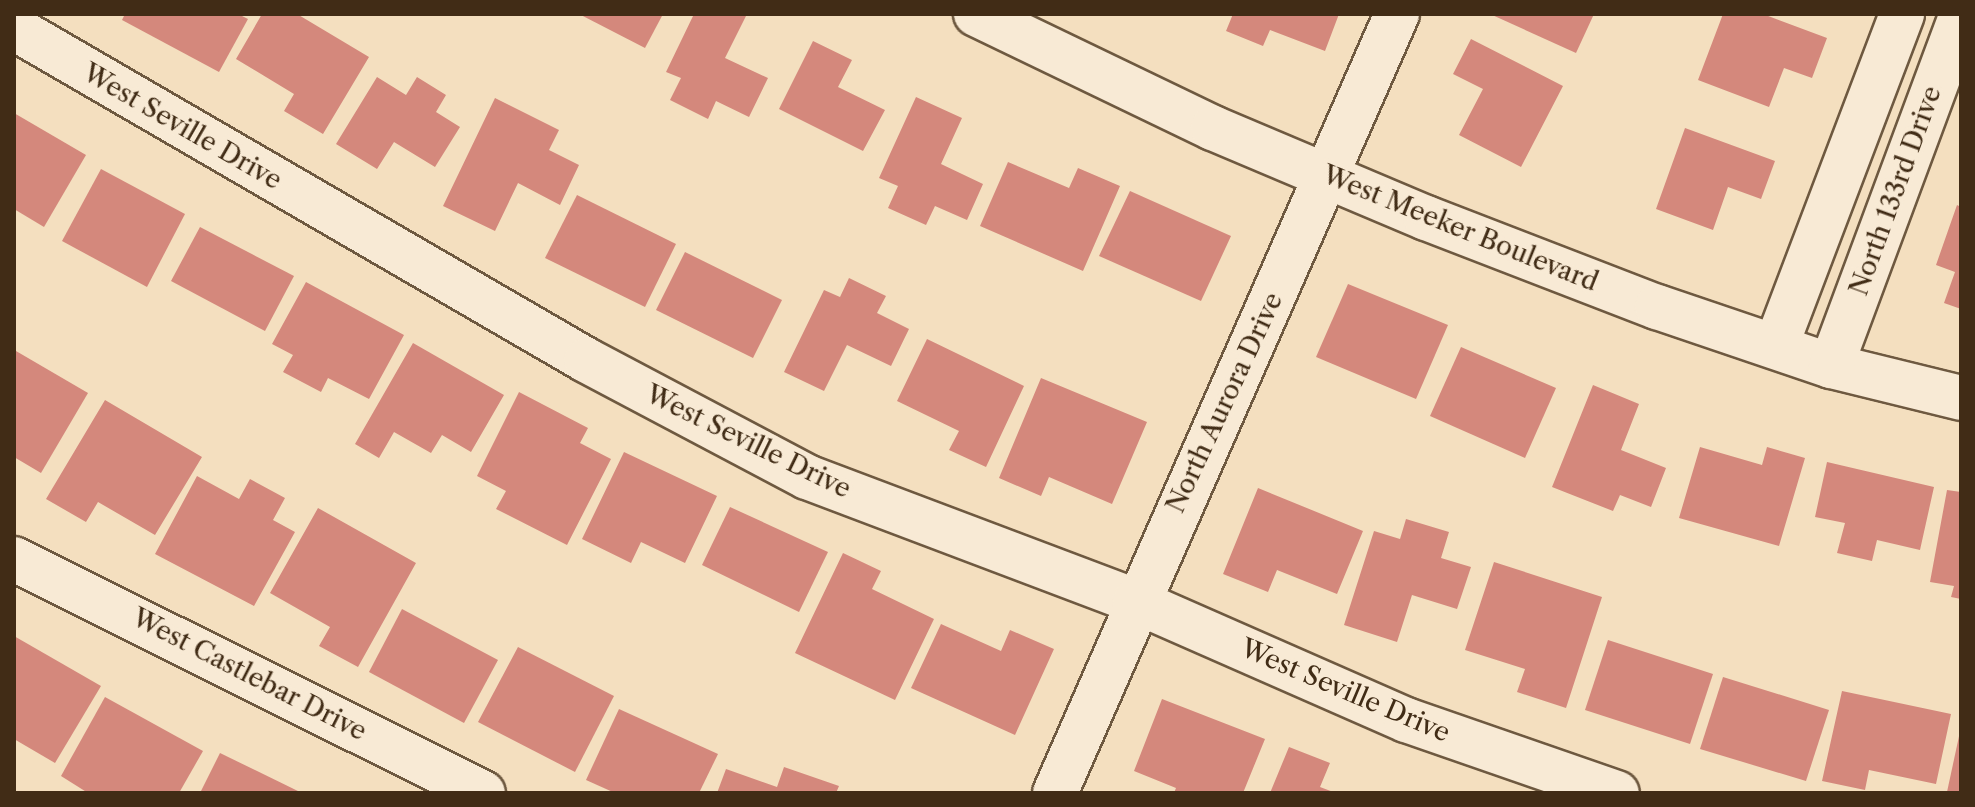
<!DOCTYPE html>
<html>
<head>
<meta charset="utf-8">
<style>
  body { margin:0 }
  #map { position:relative; width:1975px; height:807px; overflow:hidden; background:#f4dfbf; font-family:"Libre Caslon Text",serif }
  div>[style] { position:absolute }
  [style*='--x'] { left:calc(var(--x)*1px); top:calc(var(--y)*1px); width:calc(var(--w)*1px); rotate:calc(var(--a)*1deg) }
  .building>* { inset:0; background:#d4887c }
  .roads { filter:drop-shadow(2px 0 #6e5940) drop-shadow(-2px 0 #6e5940) drop-shadow(0 2px #6e5940) drop-shadow(0 -2px #6e5940) }
  .minor>* { height:44px; margin:-22px; padding:0 22px; transform-origin:22px; border-radius:22px; background:#f8ead5 }
  span { translate:-50% -50%; white-space:nowrap; text-align:center; line-height:1.15; -webkit-text-stroke:8px #f8ead5; paint-order:stroke }
  .street-label { font-size:26px; color:#412c16 }
  .frame { position:absolute; inset:0; border:16px solid #412c16; pointer-events:none }
</style>
</head>
<body>
<div id="map">
  <div class="building">
    <div style="clip-path:polygon(125px 14px,238px 14px,248px 19px,219px 72px,122px 20px)"></div>
    <div style="clip-path:polygon(262px 14px,297px 14px,369px 57px,323px 134px,284px 111px,294px 94px,236px 59px)"></div>
    <div style="clip-path:polygon(579px 14px,663px 14px,645px 48px)"></div>
    <div style="clip-path:polygon(694px 14px,747px 14px,725px 58px,768px 78px,749px 117px,716px 101px,708px 119px,670px 100px,681px 78px,666px 72px)"></div>
    <div style="clip-path:polygon(1233px 14px,1339px 14px,1325px 51px,1270px 30px,1263px 46px,1226px 31px)"></div>
    <div style="clip-path:polygon(1490px 14px,1594px 14px,1576px 53px)"></div>
    <div style="clip-path:polygon(1723px 14px,1763px 14px,1827px 38px,1812px 78px,1784px 68px,1769px 107px,1698px 80px)"></div>
    <div style="clip-path:polygon(1471px 39px,1563px 86px,1521px 167px,1459px 135px,1483px 89px,1453px 74px)"></div>
    <div style="clip-path:polygon(813px 41px,852px 60px,838px 87px,885px 110px,863px 151px,779px 109px)"></div>
    <div style="clip-path:polygon(377px 77px,406px 95px,417px 77px,446px 95px,436px 112px,460px 127px,435px 167px,394px 142px,377px 169px,336px 144px)"></div>
    <div style="clip-path:polygon(916px 97px,962px 118px,941px 164px,983px 184px,967px 220px,935px 206px,926px 225px,888px 208px,898px 186px,879px 178px)"></div>
    <div style="clip-path:polygon(495px 98px,559px 130px,549px 150px,579px 165px,560px 205px,518px 183px,495px 231px,443px 206px)"></div>
    <div style="clip-path:polygon(14px 113px,86px 155px,44px 227px,14px 209px)"></div>
    <div style="clip-path:polygon(1685px 128px,1775px 161px,1761px 199px,1728px 187px,1713px 230px,1656px 209px)"></div>
    <div style="clip-path:polygon(1008px 162px,1069px 188px,1078px 168px,1120px 186px,1083px 271px,980px 226px)"></div>
    <div style="clip-path:polygon(101px 169px,185px 214px,147px 287px,62px 241px)"></div>
    <div style="clip-path:polygon(1130px 191px,1231px 236px,1201px 301px,1099px 256px)"></div>
    <div style="clip-path:polygon(577px 195px,676px 244px,645px 307px,545px 258px)"></div>
    <div style="clip-path:polygon(1957px 205px,1961px 207px,1961px 309px,1944px 303px,1955px 272px,1936px 265px)"></div>
    <div style="clip-path:polygon(200px 227px,294px 276px,265px 331px,171px 281px)"></div>
    <div style="clip-path:polygon(685px 252px,782px 300px,753px 358px,656px 310px)"></div>
    <div style="clip-path:polygon(849px 278px,886px 296px,877px 313px,909px 329px,891px 366px,847px 345px,824px 391px,784px 372px,824px 290px,840px 297px)"></div>
    <div style="clip-path:polygon(306px 282px,404px 335px,369px 399px,328px 378px,321px 392px,283px 372px,293px 355px,272px 344px)"></div>
    <div style="clip-path:polygon(1348px 284px,1448px 325px,1416px 399px,1316px 357px)"></div>
    <div style="clip-path:polygon(927px 339px,1024px 386px,986px 467px,949px 450px,959px 431px,897px 401px)"></div>
    <div style="clip-path:polygon(413px 343px,504px 395px,471px 452px,442px 435px,431px 453px,394px 432px,379px 458px,355px 444px)"></div>
    <div style="clip-path:polygon(1461px 347px,1556px 388px,1525px 458px,1430px 416px)"></div>
    <div style="clip-path:polygon(16px 351px,88px 393px,41px 473px,14px 457px)"></div>
    <div style="clip-path:polygon(1041px 378px,1147px 422px,1112px 504px,1049px 477px,1041px 496px,999px 478px)"></div>
    <div style="clip-path:polygon(1593px 385px,1639px 404px,1621px 450px,1666px 468px,1651px 507px,1620px 495px,1613px 511px,1552px 487px)"></div>
    <div style="clip-path:polygon(519px 392px,588px 428px,580px 443px,611px 459px,567px 545px,496px 509px,506px 491px,477px 476px)"></div>
    <div style="clip-path:polygon(105px 400px,202px 457px,155px 535px,98px 502px,86px 522px,46px 499px)"></div>
    <div style="clip-path:polygon(1700px 447px,1762px 465px,1767px 447px,1805px 458px,1779px 546px,1679px 518px)"></div>
    <div style="clip-path:polygon(624px 452px,717px 496px,685px 563px,641px 542px,631px 563px,582px 539px)"></div>
    <div style="clip-path:polygon(1827px 462px,1934px 487px,1920px 550px,1877px 540px,1872px 561px,1837px 553px,1845px 523px,1815px 517px)"></div>
    <div style="clip-path:polygon(197px 476px,239px 499px,250px 479px,285px 498px,273px 520px,295px 532px,254px 606px,155px 554px)"></div>
    <div style="clip-path:polygon(1258px 488px,1363px 531px,1337px 594px,1277px 570px,1268px 592px,1223px 574px)"></div>
    <div style="clip-path:polygon(1947px 490px,1961px 492px,1961px 599px,1951px 597px,1954px 586px,1930px 582px)"></div>
    <div style="clip-path:polygon(730px 507px,828px 552px,799px 612px,702px 565px)"></div>
    <div style="clip-path:polygon(318px 508px,416px 563px,358px 667px,319px 646px,330px 627px,270px 593px)"></div>
    <div style="clip-path:polygon(1406px 519px,1449px 532px,1441px 558px,1471px 567px,1457px 609px,1412px 595px,1397px 642px,1344px 625px,1374px 531px,1400px 539px)"></div>
    <div style="clip-path:polygon(843px 553px,881px 571px,872px 589px,934px 619px,895px 700px,795px 653px)"></div>
    <div style="clip-path:polygon(1494px 562px,1602px 597px,1566px 708px,1517px 692px,1525px 669px,1465px 650px)"></div>
    <div style="clip-path:polygon(402px 609px,498px 660px,464px 723px,369px 672px)"></div>
    <div style="clip-path:polygon(941px 624px,1001px 651px,1010px 630px,1054px 649px,1015px 735px,911px 688px)"></div>
    <div style="clip-path:polygon(14px 636px,101px 686px,55px 763px,14px 739px)"></div>
    <div style="clip-path:polygon(1608px 640px,1713px 674px,1690px 744px,1585px 710px)"></div>
    <div style="clip-path:polygon(518px 647px,614px 696px,575px 772px,478px 722px)"></div>
    <div style="clip-path:polygon(1723px 677px,1829px 710px,1806px 781px,1700px 749px)"></div>
    <div style="clip-path:polygon(1842px 691px,1951px 714px,1936px 784px,1869px 770px,1865px 790px,1822px 781px)"></div>
    <div style="clip-path:polygon(105px 697px,203px 751px,179px 793px,88px 793px,61px 776px)"></div>
    <div style="clip-path:polygon(1162px 699px,1265px 739px,1243px 793px,1174px 793px,1176px 788px,1134px 771px)"></div>
    <div style="clip-path:polygon(619px 709px,718px 754px,699px 793px,615px 793px,586px 780px)"></div>
    <div style="clip-path:polygon(1961px 727px,1961px 793px,1954px 793px,1947px 792px)"></div>
    <div style="clip-path:polygon(1289px 747px,1330px 763px,1320px 787px,1336px 793px,1270px 793px)"></div>
    <div style="clip-path:polygon(220px 753px,302px 793px,200px 793px)"></div>
    <div style="clip-path:polygon(784px 767px,839px 786px,836px 793px,717px 793px,726px 769px,777px 787px)"></div>
  </div>
  <div class="roads">
    <div class="minor">
      <div style="--x:976;--y:14;--w:263;--a:25.7"></div>
      <div style="--x:1213;--y:128;--w:231;--a:22.9"></div>
      <div style="--x:1426;--y:218;--w:248;--a:21.1"></div>
      <div style="--x:1657;--y:307;--w:184;--a:18.7"></div>
      <div style="--x:1831;--y:366;--w:134;--a:13.8"></div>
      <div style="--x:14;--y:28;--w:661;--a:30.13"></div>
      <div style="--x:586;--y:360;--w:250;--a:27.9"></div>
      <div style="--x:807;--y:477;--w:351;--a:20.7"></div>
      <div style="--x:1135;--y:601;--w:296;--a:23.7"></div>
      <div style="--x:1406;--y:720;--w:223;--a:19.1"></div>
      <div style="--x:1776;--y:346;--w:355;--a:-69.2"></div>
      <div style="--x:1831;--y:366;--w:372;--a:-69.6"></div>
      <div style="--x:14;--y:559;--w:524;--a:26.52"></div>
      <div style="--x:1055;--y:793;--w:851;--a:-66.3"></div>
    </div>
  </div>
  <div class="street-label">
    <span style="left:182px;top:127px;rotate:30deg">West Seville Drive</span>
    <span style="left:1896px;top:191px;rotate:-70deg">North 133rd Drive</span>
    <span style="left:1460px;top:229px;rotate:22deg">West Meeker Boulevard</span>
    <span style="left:1225px;top:403px;rotate:-65deg">North Aurora Drive</span>
    <span style="left:748px;top:442px;rotate:26deg">West Seville Drive</span>
    <span style="left:249px;top:675px;rotate:27deg">West Castlebar Drive</span>
    <span style="left:1345px;top:691px;rotate:23deg">West Seville Drive</span>
  </div>
  <div class="frame"></div>
</div>
</body>
</html>
